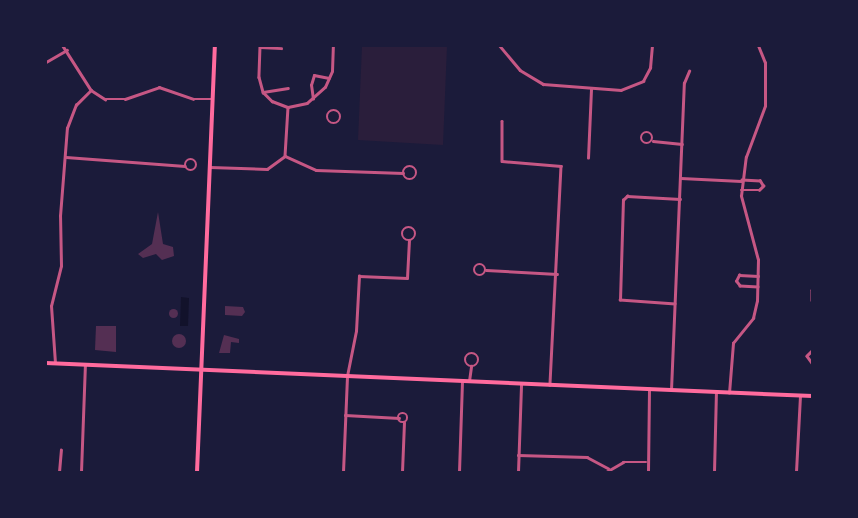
<!DOCTYPE html>
<html>
<head>
<meta charset="utf-8">
<style>
  body { margin:0 }
  #map { position:relative; width:858px; height:518px; overflow:hidden; background:#1b1b3a; font-family:Montserrat,sans-serif }
  div>[style] { position:absolute }
  [style*='--x'] { left:calc(var(--x)*1px); top:calc(var(--y)*1px); width:calc(var(--w)*1px); rotate:calc(var(--a)*1deg) }
  .green>* { inset:0; background:#2a1e3b }
  .water>* { inset:0; background:#12122b }
  .building>* { inset:0; background:#542f53 }
  .round { border-radius:50% }
  .minor>* { height:2.5px; margin:-1.25px; padding:0 1.25px; transform-origin:1.25px; border-radius:1.25px; background:#c65784 }
  .minor>.ring { margin:-1.25px; padding:0; box-sizing:content-box; background:none; border:2.5px solid #c65784; border-radius:50% }
  .secondary>* { height:3.5px; margin:-1.75px; padding:0 1.75px; transform-origin:1.75px; border-radius:1.75px; background:#ff6b9d }
  .primary>* { height:4px; margin:-2px; padding:0 2px; transform-origin:2px; border-radius:2px; background:#ff6b9d }
  span { translate:-50% -50%; white-space:nowrap; text-align:center; line-height:1.15; -webkit-text-stroke:4px #1b1b3a; paint-order:stroke }
  .frame { position:absolute; inset:0; border:47px solid #1b1b3a; pointer-events:none }
</style>
</head>
<body>
<div id="map">
  <div class="green">
    <div style="clip-path:polygon(362px 46px,447px 46px,443px 145px,358px 140px)"></div>
  </div>
  <div class="water">
    <div style="clip-path:polygon(181px 297px,189px 298px,188px 326px,180px 326px)"></div>
  </div>
  <div class="building">
    <div style="clip-path:polygon(158px 212px,163px 244px,173px 247px,174px 256px,162px 260px,156px 254px,143px 258px,138px 254px,152px 244px)"></div>
    <div style="clip-path:polygon(225px 306px,243px 307px,245px 312px,242px 316px,225px 315px)"></div>
    <div class="round" style="left:168.5px;top:308.5px;width:9px;height:9px"></div>
    <div style="clip-path:polygon(96px 326px,116px 326px,116px 352px,95px 350px)"></div>
    <div class="round" style="left:172px;top:334px;width:14px;height:14px"></div>
    <div style="clip-path:polygon(224px 335px,239px 339px,239px 343px,231px 342px,230px 353px,219px 353px)"></div>
  </div>
  <div class="minor">
    <div style="--x:63;--y:46;--w:52;--a:57.5"></div>
    <div style="--x:91;--y:90;--w:17;--a:33"></div>
    <div style="--x:105;--y:99;--w:20;--a:0"></div>
    <div style="--x:125;--y:99;--w:36;--a:-19"></div>
    <div style="--x:159;--y:87;--w:36;--a:19"></div>
    <div style="--x:193;--y:99;--w:19;--a:0"></div>
    <div style="--x:260;--y:46;--w:31;--a:92"></div>
    <div style="--x:259;--y:77;--w:16;--a:75"></div>
    <div style="--x:263;--y:92;--w:13;--a:45"></div>
    <div style="--x:272;--y:101;--w:17;--a:21"></div>
    <div style="--x:288;--y:107;--w:49;--a:93.5"></div>
    <div style="--x:500;--y:46;--w:31;--a:50"></div>
    <div style="--x:520;--y:70;--w:27;--a:31"></div>
    <div style="--x:543;--y:84;--w:78;--a:4.4"></div>
    <div style="--x:621;--y:90;--w:24;--a:-22"></div>
    <div style="--x:643;--y:81;--w:15;--a:-62"></div>
    <div style="--x:650;--y:68;--w:22;--a:-85"></div>
    <div style="--x:260;--y:47;--w:21;--a:3"></div>
    <div style="--x:46;--y:62;--w:24;--a:-30"></div>
    <div style="--x:263;--y:92;--w:25;--a:-9"></div>
    <div style="--x:313;--y:99;--w:14;--a:-98"></div>
    <div style="--x:311;--y:85;--w:10;--a:-73"></div>
    <div style="--x:314;--y:75;--w:15;--a:11"></div>
    <div style="--x:288;--y:107;--w:19;--a:-12"></div>
    <div style="--x:307;--y:103;--w:24;--a:-42"></div>
    <div style="--x:325;--y:87;--w:17;--a:-66"></div>
    <div style="--x:332;--y:71;--w:25;--a:-88"></div>
    <div class="ring" style="left:327px;top:110px;width:11.5px;height:11.5px"></div>
    <div style="--x:502;--y:121;--w:40;--a:90"></div>
    <div style="--x:502;--y:161;--w:59;--a:4.8"></div>
    <div style="--x:561;--y:166;--w:219;--a:92.9"></div>
    <div class="ring" style="left:641px;top:132px;width:9.5px;height:9.5px"></div>
    <div style="--x:653;--y:141;--w:29;--a:6"></div>
    <div style="--x:66;--y:157;--w:119;--a:4.3"></div>
    <div style="--x:588;--y:158;--w:69;--a:-87.5"></div>
    <div class="ring" style="left:185px;top:159px;width:9.5px;height:9.5px"></div>
    <div class="ring" style="left:403px;top:166px;width:11.5px;height:11.5px"></div>
    <div style="--x:210;--y:167;--w:57;--a:2"></div>
    <div style="--x:267;--y:169;--w:22;--a:-36"></div>
    <div style="--x:285;--y:156;--w:34;--a:24"></div>
    <div style="--x:316;--y:170;--w:87;--a:2"></div>
    <div style="--x:681;--y:178;--w:60;--a:2.9"></div>
    <div style="--x:741;--y:190;--w:18;--a:0"></div>
    <div style="--x:759;--y:190;--w:6;--a:-45"></div>
    <div style="--x:763;--y:186;--w:6;--a:-121"></div>
    <div style="--x:760;--y:181;--w:18;--a:-177"></div>
    <div class="ring" style="left:402px;top:227px;width:11.5px;height:11.5px"></div>
    <div class="ring" style="left:474px;top:264px;width:9.5px;height:9.5px"></div>
    <div style="--x:486;--y:270;--w:71;--a:3.2"></div>
    <div style="--x:758;--y:287;--w:18;--a:-177"></div>
    <div style="--x:740;--y:286;--w:6;--a:-129"></div>
    <div style="--x:736;--y:281;--w:7;--a:-63"></div>
    <div style="--x:739;--y:275;--w:19;--a:3"></div>
    <div style="--x:812;--y:290;--w:10;--a:90"></div>
    <div style="--x:675;--y:304;--w:55;--a:-175.8"></div>
    <div style="--x:620;--y:300;--w:100;--a:-88.3"></div>
    <div style="--x:623;--y:200;--w:6;--a:-45"></div>
    <div style="--x:627;--y:196;--w:53;--a:3.2"></div>
    <div style="--x:812;--y:351;--w:7;--a:135"></div>
    <div style="--x:807;--y:356;--w:9;--a:54"></div>
    <div class="ring" style="left:465px;top:353px;width:11.5px;height:11.5px"></div>
    <div style="--x:55;--y:363;--w:57;--a:-94"></div>
    <div style="--x:51;--y:306;--w:41;--a:-76"></div>
    <div style="--x:61;--y:266;--w:50;--a:-91.1"></div>
    <div style="--x:60;--y:216;--w:88;--a:-85.5"></div>
    <div style="--x:67;--y:128;--w:25;--a:-69"></div>
    <div style="--x:76;--y:105;--w:21;--a:-45"></div>
    <div style="--x:469;--y:381;--w:15;--a:-82"></div>
    <div style="--x:671;--y:390;--w:307;--a:-87.6"></div>
    <div style="--x:684;--y:83;--w:13;--a:-67"></div>
    <div style="--x:729;--y:393;--w:50;--a:-85.4"></div>
    <div style="--x:733;--y:343;--w:32;--a:-51"></div>
    <div style="--x:753;--y:318;--w:17;--a:-77"></div>
    <div style="--x:757;--y:301;--w:41;--a:-88.6"></div>
    <div style="--x:758;--y:260;--w:66;--a:-104.9"></div>
    <div style="--x:741;--y:196;--w:39;--a:-83"></div>
    <div style="--x:746;--y:157;--w:54;--a:-69.6"></div>
    <div style="--x:765;--y:106;--w:43;--a:-90"></div>
    <div style="--x:765;--y:63;--w:18;--a:-112"></div>
    <div class="ring" style="left:398.5px;top:413.5px;width:6.5px;height:6.5px"></div>
    <div style="--x:345;--y:415;--w:54;--a:3.2"></div>
    <div style="--x:518;--y:455;--w:69;--a:1.7"></div>
    <div style="--x:587;--y:457;--w:24;--a:28"></div>
    <div style="--x:59;--y:472;--w:22;--a:-85"></div>
    <div style="--x:81;--y:472;--w:107;--a:-87.9"></div>
    <div style="--x:343;--y:472;--w:96;--a:-87.6"></div>
    <div style="--x:347;--y:376;--w:46;--a:-78.7"></div>
    <div style="--x:356;--y:331;--w:55;--a:-86.9"></div>
    <div style="--x:359;--y:276;--w:48;--a:2.4"></div>
    <div style="--x:407;--y:278;--w:37;--a:-87"></div>
    <div style="--x:402;--y:472;--w:49;--a:-87.7"></div>
    <div style="--x:459;--y:472;--w:91;--a:-88.1"></div>
    <div style="--x:518;--y:472;--w:88;--a:-88"></div>
    <div style="--x:606;--y:472;--w:20;--a:-30"></div>
    <div style="--x:623;--y:462;--w:23;--a:0"></div>
    <div style="--x:648;--y:472;--w:83;--a:-89.3"></div>
    <div style="--x:714;--y:472;--w:80;--a:-88.6"></div>
    <div style="--x:796;--y:472;--w:76;--a:-87"></div>
  </div>
  <div class="secondary">
    <div style="--x:46;--y:363;--w:767;--a:2.47"></div>
  </div>
  <div class="primary">
    <div style="--x:197;--y:472;--w:426;--a:-87.6"></div>
  </div>
  <div class="frame"></div>
</div>
</body>
</html>
